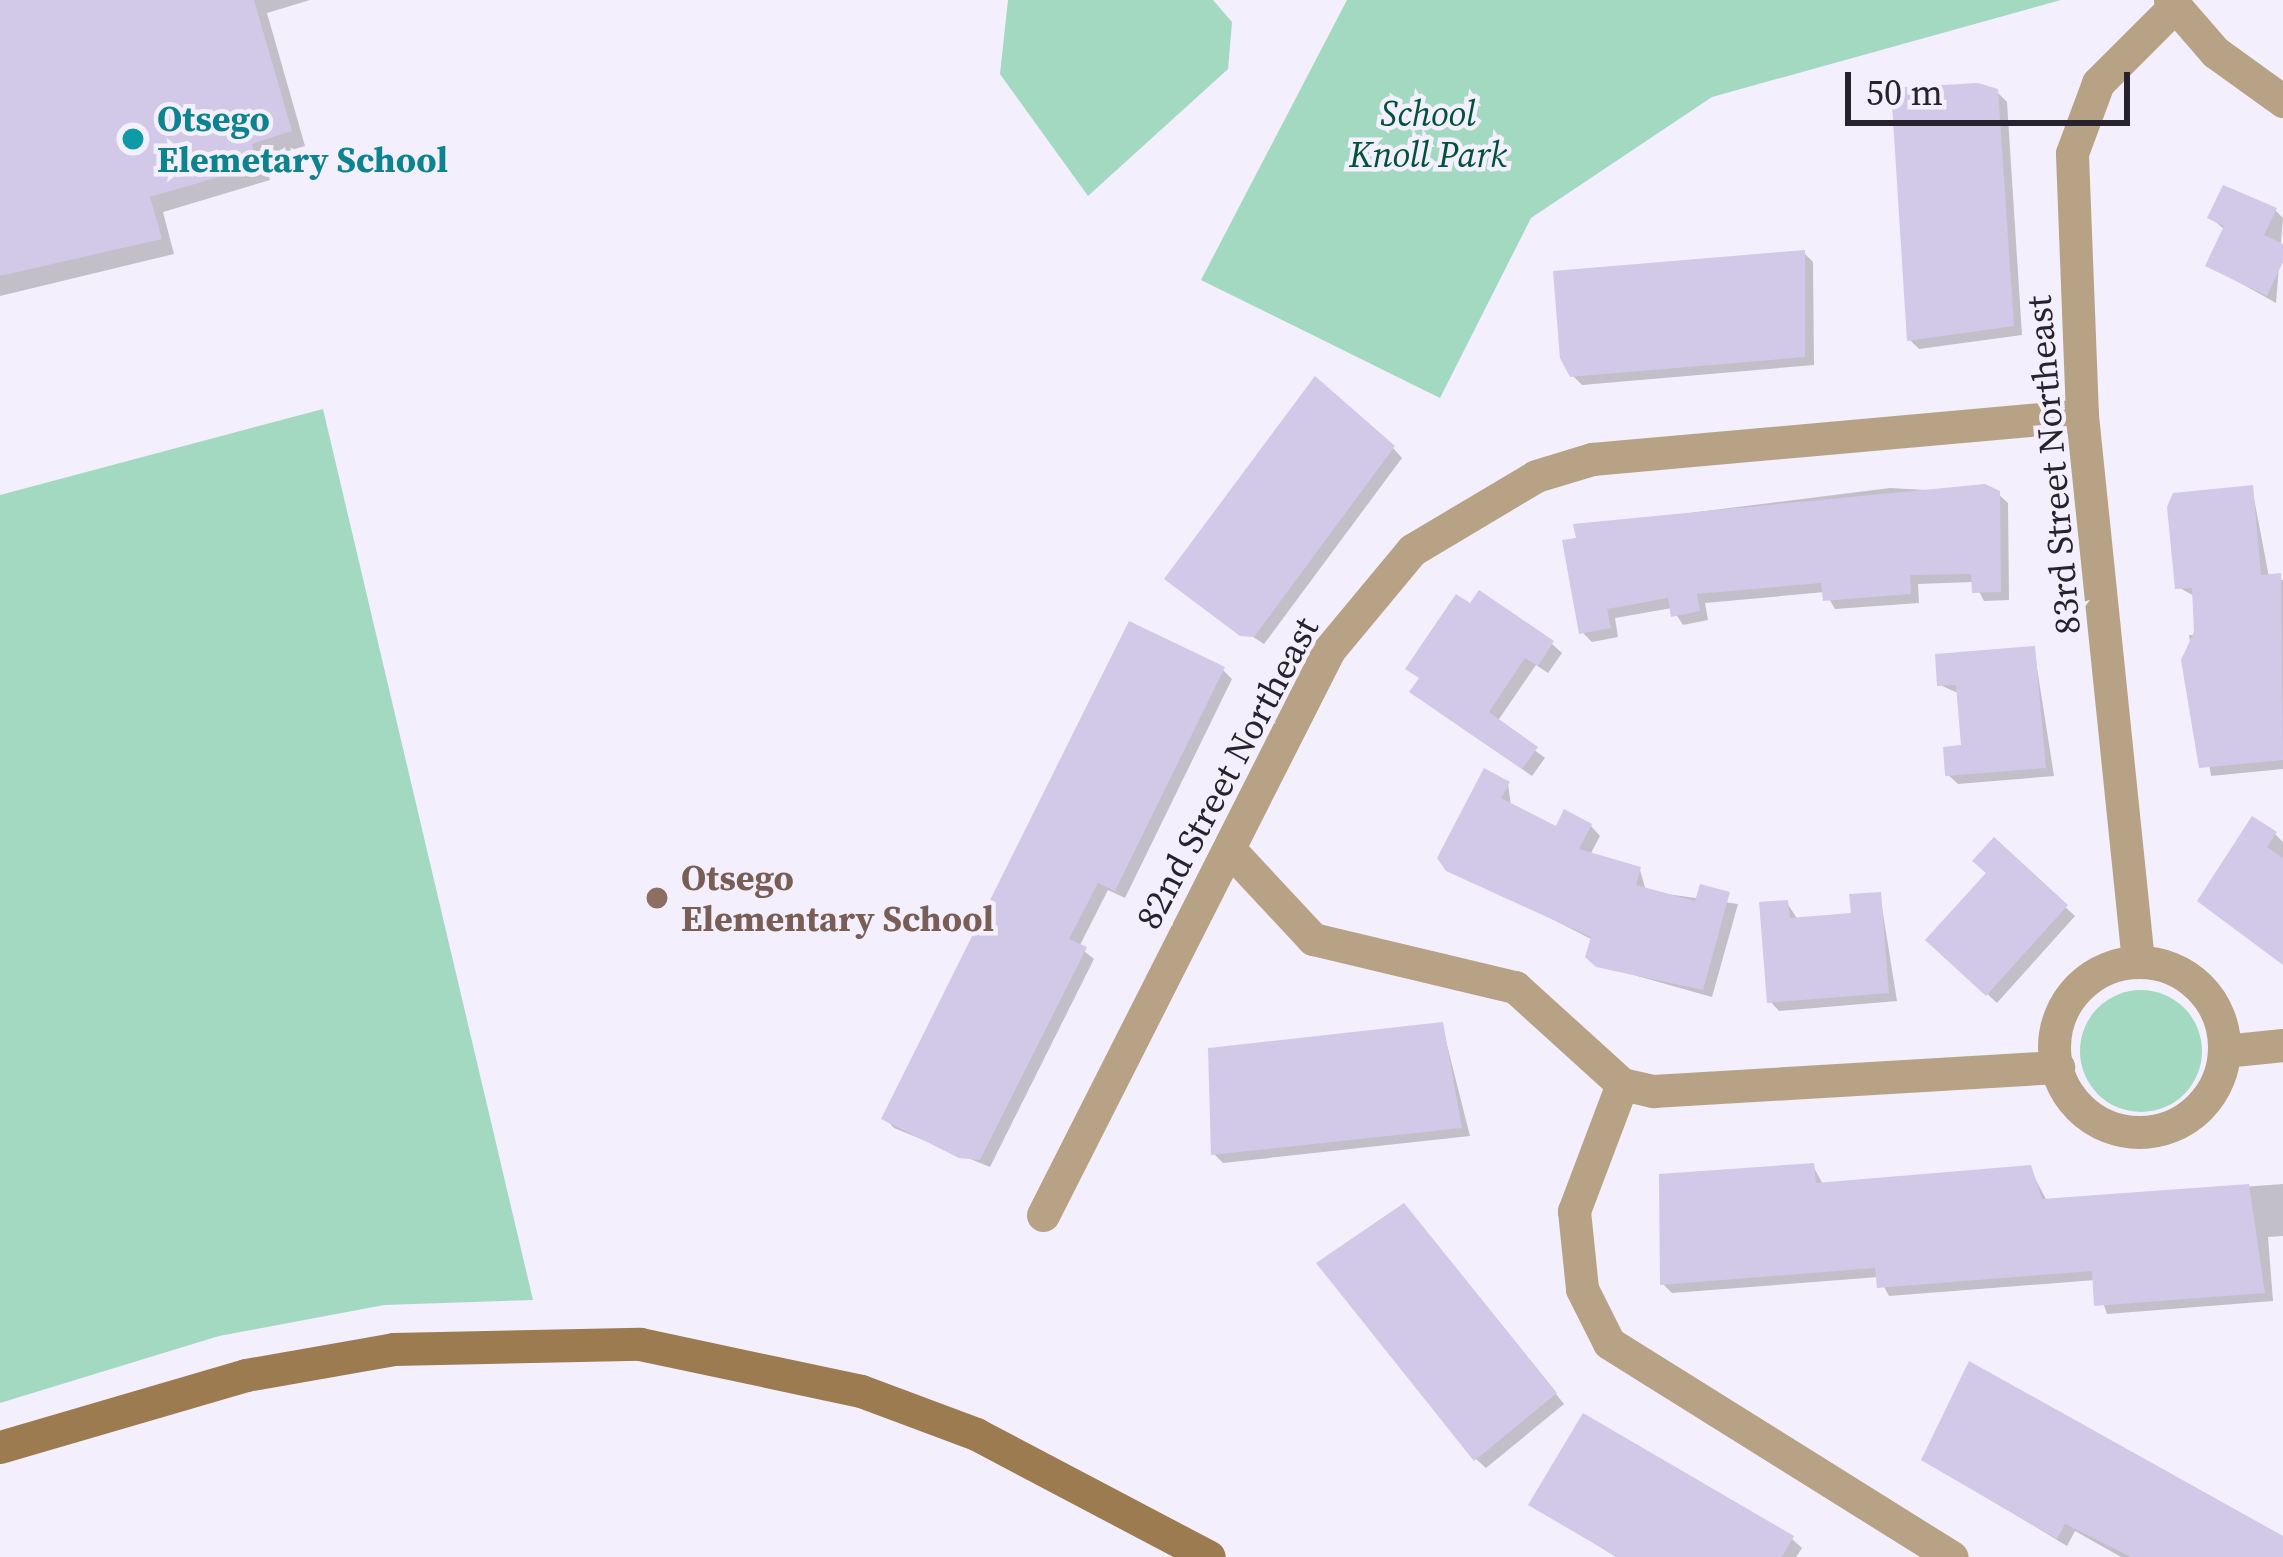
<!DOCTYPE html>
<html>
<head>
<meta charset="utf-8">
<style>
  body { margin:0 }
  #map { position:relative; width:2283px; height:1557px; overflow:hidden; background:#f3effc; font-family:"Source Serif 4",serif }
  div>[style] { position:absolute }
  [style*='--x'] { left:calc(var(--x)*1px); top:calc(var(--y)*1px); width:calc(var(--w)*1px); rotate:calc(var(--a)*1deg) }
  .green>* { inset:0; background:#a3d9c0 }
  .round { border-radius:50% }
  .shadow>* { inset:0; background:#0003 }
  .building>* { inset:0; background:#d2c8e8 }
  .minor>* { height:33px; margin:-16.5px; padding:0 16.5px; transform-origin:16.5px; border-radius:16.5px; background:#b8a285 }
  .minor>.ring { margin:-16.5px; padding:0; box-sizing:content-box; background:none; border:33px solid #b8a285; border-radius:50% }
  .secondary>* { height:33px; margin:-16.5px; padding:0 16.5px; transform-origin:16.5px; border-radius:16.5px; background:#9b7b4f }
  .dots>* { width:33px; height:33px; translate:-50% -50%; box-sizing:border-box; border:6px solid #f3effc; border-radius:50% }
  span { translate:-50% -50%; white-space:nowrap; text-align:center; line-height:1.15; -webkit-text-stroke:9px #f3effc; paint-order:stroke }
  .park-label { font-size:36px; color:#00523a; font-style:italic }
  .culture-label { font-size:36px; color:#0d838f; font-weight:700 }
  .left { translate:0 -50%; text-align:left }
  .street-label { font-size:36px; color:#26232e }
  .education-label { font-size:36px; color:#785e54; font-weight:700 }
  .scale { position:absolute; left:1845px; top:72px; width:285px; height:54px; box-sizing:border-box; border:6px solid #26232e; border-top:0; padding-left:15px; font-size:36px; line-height:42px; white-space:nowrap; color:#26232e; -webkit-text-stroke:9px #f3effc; paint-order:stroke }
</style>
</head>
<body>
<div id="map">
  <div class="green">
    <div style="clip-path:polygon(1008px 0,1213px 0,1232px 22px,1228px 69px,1088px 196px,1000px 74px)"></div>
    <div style="clip-path:polygon(1347px 0,2061px 0,1712px 97px,1531px 218px,1440px 398px,1201px 280px)"></div>
    <div style="clip-path:polygon(323px 409px,533px 1300px,384px 1305px,219px 1336px,0 1403px,0 495px)"></div>
    <div class="round" style="left:2080px;top:990px;width:122px;height:122px"></div>
  </div>
  <div class="shadow">
    <div style="clip-path:polygon(0 0,310px 0,267px 13px,305px 146px,264px 158px,270px 180px,163px 212px,174px 254px,0 296px)"></div>
    <div style="clip-path:polygon(1997px 92px,2007px 102px,2022px 335px,1919px 349px,1910px 340px)"></div>
    <div style="clip-path:polygon(2275px 210px,2283px 218px,2276px 303px,2208px 265px,2225px 230px,2211px 218px)"></div>
    <div style="clip-path:polygon(1804px 253px,1813px 262px,1814px 365px,1582px 385px,1573px 376px)"></div>
    <div style="clip-path:polygon(1393px 448px,1402px 458px,1264px 644px,1177px 588px)"></div>
    <div style="clip-path:polygon(1890px 488px,1998px 494px,2008px 503px,2009px 600px,1984px 601px,1974px 582px,1918px 584px,1919px 603px,1835px 609px,1825px 592px,1705px 603px,1708px 620px,1683px 625px,1672px 608px,1615px 618px,1618px 637px,1592px 642px,1582px 632px,1577px 527px)"></div>
    <div style="clip-path:polygon(2252px 488px,2269px 577px,2283px 580px,2283px 769px,2211px 776px,2189px 635px,2198px 635px,2196px 597px,2178px 587px)"></div>
    <div style="clip-path:polygon(1552px 644px,1562px 653px,1548px 673px,1536px 665px,1497px 722px,1545px 758px,1532px 776px,1423px 701px)"></div>
    <div style="clip-path:polygon(2034px 649px,2054px 776px,1958px 784px,1948px 775px,1964px 748px,1960px 694px,1940px 685px)"></div>
    <div style="clip-path:polygon(1223px 670px,1232px 679px,1125px 898px,1108px 890px,1079px 947px,1094px 959px,990px 1167px,894px 1128px,885px 1118px)"></div>
    <div style="clip-path:polygon(1508px 784px,1511px 806px,1557px 830px,1591px 826px,1600px 836px,1590px 855px,1640px 870px,1646px 891px,1738px 904px,1712px 997px,1598px 965px,1593px 940px,1450px 867px)"></div>
    <div style="clip-path:polygon(2275px 834px,2283px 842px,2283px 957px,2210px 909px)"></div>
    <div style="clip-path:polygon(1994px 841px,2075px 916px,1997px 1003px,1929px 940px,1990px 874px)"></div>
    <div style="clip-path:polygon(1880px 895px,1897px 1001px,1779px 1011px,1770px 1001px,1787px 903px,1798px 920px,1854px 916px)"></div>
    <div style="clip-path:polygon(1442px 1025px,1470px 1136px,1223px 1163px,1214px 1154px)"></div>
    <div style="clip-path:polygon(1813px 1166px,1824px 1186px,2030px 1169px,2047px 1201px,2283px 1184px,2283px 1236px,2268px 1237px,2273px 1301px,2107px 1314px,2095px 1280px,1889px 1296px,1879px 1277px,1672px 1293px,1663px 1284px,1661px 1177px)"></div>
    <div style="clip-path:polygon(1413px 1216px,1564px 1404px,1486px 1468px,1476px 1459px)"></div>
    <div style="clip-path:polygon(1925px 1460px,2283px 1538px,2283px 1557px,2121px 1557px,2075px 1531px,2067px 1546px)"></div>
    <div style="clip-path:polygon(1532px 1504px,1792px 1539px,1802px 1548px,1796px 1557px,1616px 1557px)"></div>
  </div>
  <div class="building">
    <div style="clip-path:polygon(0 0,254px 0,292px 131px,252px 144px,257px 166px,150px 197px,162px 239px,0 276px)"></div>
    <div style="clip-path:polygon(1978px 83px,1998px 89px,2014px 326px,1907px 341px,1891px 88px)"></div>
    <div style="clip-path:polygon(2223px 185px,2277px 208px,2264px 235px,2283px 244px,2283px 262px,2267px 296px,2205px 266px,2224px 226px,2207px 218px)"></div>
    <div style="clip-path:polygon(1805px 250px,1805px 357px,1570px 377px,1560px 358px,1553px 271px)"></div>
    <div style="clip-path:polygon(1315px 376px,1395px 446px,1254px 637px,1240px 636px,1164px 579px)"></div>
    <div style="clip-path:polygon(1985px 484px,2000px 491px,2001px 592px,1972px 593px,1971px 574px,1910px 575px,1911px 594px,1823px 601px,1821px 583px,1697px 594px,1700px 611px,1671px 617px,1668px 598px,1607px 609px,1611px 628px,1579px 634px,1562px 540px,1576px 538px,1573px 524px)"></div>
    <div style="clip-path:polygon(2253px 485px,2261px 575px,2281px 573px,2283px 760px,2199px 768px,2181px 660px,2194px 632px,2192px 588px,2175px 589px,2167px 507px,2173px 493px)"></div>
    <div style="clip-path:polygon(1479px 590px,1554px 641px,1538px 666px,1525px 658px,1489px 712px,1538px 747px,1522px 769px,1409px 692px,1419px 678px,1405px 669px,1456px 594px,1470px 603px)"></div>
    <div style="clip-path:polygon(1129px 621px,1225px 667px,1115px 891px,1098px 883px,1069px 939px,1087px 947px,980px 1160px,959px 1158px,881px 1119px)"></div>
    <div style="clip-path:polygon(2035px 646px,2046px 768px,1945px 776px,1943px 747px,1961px 745px,1956px 685px,1937px 686px,1935px 654px)"></div>
    <div style="clip-path:polygon(1484px 768px,1510px 782px,1501px 798px,1556px 826px,1564px 809px,1592px 824px,1579px 849px,1641px 867px,1636px 885px,1695px 901px,1700px 884px,1730px 892px,1703px 990px,1596px 967px,1585px 957px,1591px 937px,1446px 871px,1437px 858px)"></div>
    <div style="clip-path:polygon(2252px 816px,2277px 832px,2267px 847px,2283px 858px,2283px 965px,2197px 901px)"></div>
    <div style="clip-path:polygon(1994px 837px,2068px 905px,1986px 996px,1925px 940px,1986px 873px,1972px 861px)"></div>
    <div style="clip-path:polygon(1881px 892px,1889px 993px,1767px 1003px,1759px 902px,1788px 900px,1790px 918px,1851px 913px,1849px 894px)"></div>
    <div style="clip-path:polygon(1443px 1022px,1462px 1128px,1211px 1155px,1208px 1048px)"></div>
    <div style="clip-path:polygon(1814px 1163px,1816px 1183px,2031px 1165px,2042px 1199px,2249px 1184px,2265px 1293px,2094px 1306px,2092px 1271px,1877px 1288px,1875px 1268px,1660px 1285px,1659px 1174px)"></div>
    <div style="clip-path:polygon(1404px 1203px,1557px 1393px,1474px 1461px,1316px 1263px)"></div>
    <div style="clip-path:polygon(1969px 1361px,2283px 1536px,2283px 1557px,2131px 1557px,2065px 1524px,2057px 1539px,1921px 1460px)"></div>
    <div style="clip-path:polygon(1583px 1413px,1794px 1536px,1782px 1557px,1617px 1557px,1528px 1505px)"></div>
  </div>
  <div class="minor">
    <div style="--x:2170;--y:0;--w:69;--a:49.1"></div>
    <div style="--x:2215;--y:52;--w:84;--a:35.8"></div>
    <div style="--x:1230;--y:850;--w:122;--a:47"></div>
    <div style="--x:1313;--y:939;--w:208;--a:13.4"></div>
    <div style="--x:1515;--y:987;--w:144;--a:42.2"></div>
    <div style="--x:1622;--y:1084;--w:32;--a:13"></div>
    <div style="--x:1653;--y:1091;--w:406;--a:-3.4"></div>
    <div style="--x:2138;--y:961;--w:549;--a:-95.86"></div>
    <div style="--x:2082;--y:415;--w:262;--a:-92.2"></div>
    <div style="--x:2072;--y:153;--w:75;--a:-69.6"></div>
    <div style="--x:2098;--y:83;--w:107;--a:-45"></div>
    <div class="ring" style="left:2054px;top:962px;width:137px;height:137px"></div>
    <div style="--x:2224;--y:1051;--w:59;--a:-5.8"></div>
    <div style="--x:1622;--y:1084;--w:136;--a:110.7"></div>
    <div style="--x:1574;--y:1211;--w:78;--a:84.1"></div>
    <div style="--x:1582;--y:1289;--w:60;--a:63.4"></div>
    <div style="--x:1609;--y:1343;--w:404;--a:32"></div>
    <div style="--x:1043;--y:1215;--w:633;--a:-63.15"></div>
    <div style="--x:1329;--y:650;--w:130;--a:-50.3"></div>
    <div style="--x:1412;--y:550;--w:144;--a:-30.8"></div>
    <div style="--x:1536;--y:476;--w:59;--a:-16.9"></div>
    <div style="--x:1592;--y:459;--w:492;--a:-5.1"></div>
  </div>
  <div class="secondary">
    <div style="--x:0;--y:1447;--w:256;--a:-16.3"></div>
    <div style="--x:246;--y:1375;--w:149;--a:-10"></div>
    <div style="--x:393;--y:1349;--w:247;--a:-1.2"></div>
    <div style="--x:640;--y:1344;--w:226;--a:12"></div>
    <div style="--x:861;--y:1391;--w:123;--a:20.5"></div>
    <div style="--x:976;--y:1434;--w:263;--a:27.8"></div>
  </div>
  <div class="dots">
    <div style="left:133px;top:139px;background:#0f9aa8"></div>
    <div style="left:657px;top:898px;background:#8d6e63"></div>
  </div>
  <div class="park-label">
    <span style="left:1428px;top:134px">School<br>Knoll Park</span>
  </div>
  <div class="culture-label">
    <span class="left" style="left:157px;top:139px">Otsego<br>Elemetary School</span>
  </div>
  <div class="street-label">
    <span style="left:2053px;top:465px;rotate:-95deg">83rd Street Northeast</span>
    <span style="left:1227px;top:773px;rotate:-62deg">82nd Street Northeast</span>
  </div>
  <div class="education-label">
    <span class="left" style="left:681px;top:898px">Otsego<br>Elementary School</span>
  </div>
  <div class="scale">50 m</div>
</div>
</body>
</html>
